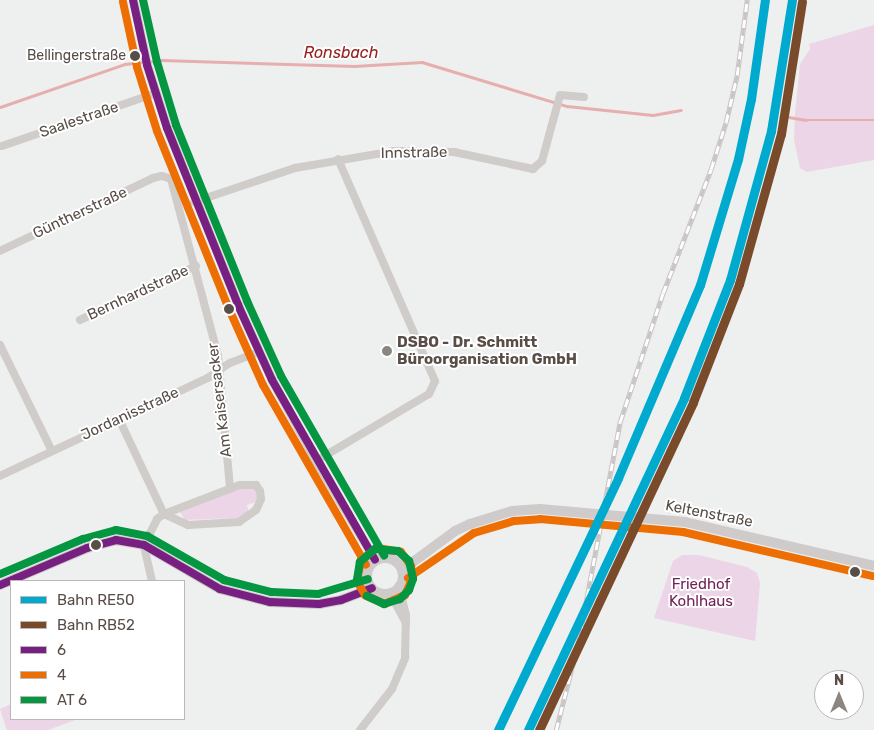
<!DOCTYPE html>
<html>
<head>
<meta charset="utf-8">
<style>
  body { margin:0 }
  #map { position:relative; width:874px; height:730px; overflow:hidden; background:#eeefef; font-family:Rubik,sans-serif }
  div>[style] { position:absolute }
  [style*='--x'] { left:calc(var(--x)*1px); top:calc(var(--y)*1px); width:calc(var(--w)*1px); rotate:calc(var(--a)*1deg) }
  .green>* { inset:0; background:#ebd5e7 }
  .stream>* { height:2.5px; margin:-1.25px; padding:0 1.25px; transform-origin:1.25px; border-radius:1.25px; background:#e6afad }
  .minor>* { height:8px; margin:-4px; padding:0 4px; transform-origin:4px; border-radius:4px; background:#cfccca }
  .tertiary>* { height:9px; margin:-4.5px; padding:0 4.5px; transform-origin:4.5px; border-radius:4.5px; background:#cfccca }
  .secondary>* { height:10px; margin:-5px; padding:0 5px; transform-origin:5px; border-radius:5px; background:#cfcbca }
  .secondary>.ring { margin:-5px; padding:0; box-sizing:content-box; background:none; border:10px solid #cfcbca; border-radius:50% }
  .rail>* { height:4.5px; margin-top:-2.25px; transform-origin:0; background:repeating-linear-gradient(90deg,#fff 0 8px,#c8c5c4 0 16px); box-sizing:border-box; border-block:1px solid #c8c5c4 }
  .bus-1>* { height:8px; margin:-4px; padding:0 4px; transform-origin:4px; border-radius:4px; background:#772081 }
  .bus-2>* { height:8px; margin:-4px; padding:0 4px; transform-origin:4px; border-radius:4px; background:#ed6f03 }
  .bus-3>* { height:8px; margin:-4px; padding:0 4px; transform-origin:4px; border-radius:4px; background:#059641 }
  .rail-1>* { height:9px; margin:-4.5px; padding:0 4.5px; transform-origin:4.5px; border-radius:4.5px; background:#00a9ce }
  .rail-2>* { height:9px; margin:-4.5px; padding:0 4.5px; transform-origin:4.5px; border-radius:4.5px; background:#7a4b2a }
  .dots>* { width:14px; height:14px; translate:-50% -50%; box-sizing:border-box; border:2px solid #fff; border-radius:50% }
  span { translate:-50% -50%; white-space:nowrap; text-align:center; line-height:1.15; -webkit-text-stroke:4px #fff; paint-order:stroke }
  .bus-label { font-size:14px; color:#584d47 }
  .right { translate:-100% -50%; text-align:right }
  .street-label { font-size:15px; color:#584d47 }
  .poi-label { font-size:15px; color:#584d47; font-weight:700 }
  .left { translate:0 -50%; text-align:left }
  .park-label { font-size:15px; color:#722057 }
  .water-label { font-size:16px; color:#98201b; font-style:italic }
  .legend { position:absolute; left:10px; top:580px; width:175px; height:140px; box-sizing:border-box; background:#fff; border:1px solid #bcb8b5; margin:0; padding:6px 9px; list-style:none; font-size:15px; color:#584d47 }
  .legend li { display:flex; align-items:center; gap:10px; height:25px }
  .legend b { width:25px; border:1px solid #bcb8b5 }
  .north { position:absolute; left:814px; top:670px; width:50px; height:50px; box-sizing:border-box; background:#fff; border:1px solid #bcb8b5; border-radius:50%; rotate:0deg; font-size:14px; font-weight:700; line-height:20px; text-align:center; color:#584d47 }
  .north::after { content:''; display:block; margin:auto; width:18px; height:22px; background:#8c8682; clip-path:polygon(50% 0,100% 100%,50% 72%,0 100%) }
</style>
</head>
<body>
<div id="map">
  <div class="green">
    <div style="clip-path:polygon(874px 25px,874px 160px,807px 172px,800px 168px,794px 140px,795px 114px,800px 64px,810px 49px,809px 44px)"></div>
    <div style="clip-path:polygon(244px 487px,254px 487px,258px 497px,256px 502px,247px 505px,249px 513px,237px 518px,185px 520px,180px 512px)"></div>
    <div style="clip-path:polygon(682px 555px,699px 555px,747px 567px,757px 573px,760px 583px,755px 641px,654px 618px,673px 561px)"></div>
    <div style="clip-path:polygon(11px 704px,11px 719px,78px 719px,48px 730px,7px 730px,0 709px)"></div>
  </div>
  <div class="stream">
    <div style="--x:0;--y:107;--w:132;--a:-19"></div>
    <div style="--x:125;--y:64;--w:37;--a:-6"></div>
    <div style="--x:162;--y:60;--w:192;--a:1.8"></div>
    <div style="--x:354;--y:66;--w:68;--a:-3.4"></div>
    <div style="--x:422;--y:62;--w:152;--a:16.9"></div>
    <div style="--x:567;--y:106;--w:86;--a:6"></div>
    <div style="--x:653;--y:115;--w:28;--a:-10"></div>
    <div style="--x:783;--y:116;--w:23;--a:10"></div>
    <div style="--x:806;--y:120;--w:68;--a:0"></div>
  </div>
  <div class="minor">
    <div style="--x:2;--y:146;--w:163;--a:-19"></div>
    <div style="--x:194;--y:202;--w:107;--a:-18.6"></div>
    <div style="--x:295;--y:168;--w:100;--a:-9.7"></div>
    <div style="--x:394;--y:151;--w:60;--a:1"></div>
    <div style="--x:454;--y:152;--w:81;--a:12.1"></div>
    <div style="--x:533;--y:169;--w:12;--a:-42"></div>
    <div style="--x:542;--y:161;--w:68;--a:-74.7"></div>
    <div style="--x:560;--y:95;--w:24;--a:5"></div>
    <div style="--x:0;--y:251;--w:170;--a:-25.5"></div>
    <div style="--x:153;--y:178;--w:9;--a:-13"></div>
    <div style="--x:162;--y:176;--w:9;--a:18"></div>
    <div style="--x:171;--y:179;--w:183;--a:75.1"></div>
    <div style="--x:218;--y:356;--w:133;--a:84.8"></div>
    <div style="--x:80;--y:320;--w:128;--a:-25"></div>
    <div style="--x:0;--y:345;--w:118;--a:63.9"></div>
    <div style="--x:119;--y:419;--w:105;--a:64.7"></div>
    <div style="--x:316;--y:461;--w:131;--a:-30.7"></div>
    <div style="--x:429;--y:394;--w:14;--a:-65"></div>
    <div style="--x:435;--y:381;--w:242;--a:-113.6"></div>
    <div style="--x:0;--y:476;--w:231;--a:-25.3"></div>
    <div style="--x:209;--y:377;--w:25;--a:-34"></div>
    <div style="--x:230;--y:363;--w:30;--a:-21"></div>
    <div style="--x:152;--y:581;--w:37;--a:-103"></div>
    <div style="--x:144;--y:545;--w:29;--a:-63"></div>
    <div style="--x:157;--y:519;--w:9;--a:-36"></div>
    <div style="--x:164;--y:514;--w:81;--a:-20.9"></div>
    <div style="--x:240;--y:485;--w:16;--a:0"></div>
    <div style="--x:256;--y:485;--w:7;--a:56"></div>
    <div style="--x:260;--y:491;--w:8;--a:83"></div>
    <div style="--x:261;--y:499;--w:12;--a:114"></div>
    <div style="--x:256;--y:510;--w:21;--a:145"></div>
    <div style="--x:239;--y:522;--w:51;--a:176.6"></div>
    <div style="--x:188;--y:525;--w:26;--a:-155"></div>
    <div style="--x:390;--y:593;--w:34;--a:62"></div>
    <div style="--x:360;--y:730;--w:52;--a:-52"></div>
    <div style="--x:392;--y:689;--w:34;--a:-67"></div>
    <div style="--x:405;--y:658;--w:43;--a:-88.7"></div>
    <div style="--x:406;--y:615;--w:30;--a:-104"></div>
  </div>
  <div class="tertiary">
    <div style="--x:133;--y:0;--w:66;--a:77.8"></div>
    <div style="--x:147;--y:65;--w:66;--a:72.4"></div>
    <div style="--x:167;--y:128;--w:191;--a:68.1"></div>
    <div style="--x:238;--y:305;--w:82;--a:65.6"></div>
    <div style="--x:272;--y:380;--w:92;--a:61.5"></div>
    <div style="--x:316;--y:461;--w:115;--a:59.2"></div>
  </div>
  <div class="secondary">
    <div class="ring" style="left:367px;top:558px;width:26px;height:26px"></div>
    <div style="--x:402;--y:570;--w:66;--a:-36.3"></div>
    <div style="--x:455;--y:531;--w:17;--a:-25"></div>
    <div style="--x:470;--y:524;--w:44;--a:-17.2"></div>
    <div style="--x:512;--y:511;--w:28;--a:-4"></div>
    <div style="--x:540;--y:509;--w:146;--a:5.1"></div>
    <div style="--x:685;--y:522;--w:194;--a:13.1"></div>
    <div style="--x:0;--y:585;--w:95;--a:-23"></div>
    <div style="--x:87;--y:548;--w:30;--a:-15"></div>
    <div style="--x:116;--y:540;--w:28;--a:10"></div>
    <div style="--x:144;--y:545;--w:88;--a:30.1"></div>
    <div style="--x:220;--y:589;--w:52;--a:14.6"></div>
    <div style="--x:270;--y:602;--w:49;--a:2.3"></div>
    <div style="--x:319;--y:604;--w:22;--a:-10"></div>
    <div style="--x:341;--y:600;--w:33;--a:-21"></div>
  </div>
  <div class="rail">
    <div style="--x:556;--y:730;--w:89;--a:-75.7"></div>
    <div style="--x:578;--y:644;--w:226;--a:-79.3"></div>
    <div style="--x:620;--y:422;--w:136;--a:-71.6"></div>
    <div style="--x:663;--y:293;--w:133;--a:-68.8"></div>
    <div style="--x:711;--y:169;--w:49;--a:-72.3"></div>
    <div style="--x:726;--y:122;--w:48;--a:-76.8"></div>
    <div style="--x:737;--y:75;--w:76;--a:-82.4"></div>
  </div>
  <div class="bus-1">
    <div style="--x:133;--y:0;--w:66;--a:77.8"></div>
    <div style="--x:147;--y:65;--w:66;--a:72.4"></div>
    <div style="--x:167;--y:128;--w:191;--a:68.1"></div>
    <div style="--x:238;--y:305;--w:82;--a:65.6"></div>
    <div style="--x:272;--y:380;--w:207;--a:60.2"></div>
    <div style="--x:0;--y:585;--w:95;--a:-23"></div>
    <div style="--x:87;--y:548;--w:30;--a:-15"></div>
    <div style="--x:116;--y:540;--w:28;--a:10"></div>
    <div style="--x:144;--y:545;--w:88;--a:30.1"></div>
    <div style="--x:220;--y:589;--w:52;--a:14.6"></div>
    <div style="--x:270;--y:602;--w:49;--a:2.3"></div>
    <div style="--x:319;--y:604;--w:22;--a:-10"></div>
    <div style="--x:341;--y:600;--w:33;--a:-21"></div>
  </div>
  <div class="bus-2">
    <div style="--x:123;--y:2;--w:66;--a:77.8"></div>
    <div style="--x:137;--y:67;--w:67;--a:72.6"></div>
    <div style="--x:157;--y:131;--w:192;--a:68"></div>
    <div style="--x:229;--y:309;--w:83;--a:65.9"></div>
    <div style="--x:263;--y:385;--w:207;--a:60.2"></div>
    <div style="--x:408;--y:578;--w:80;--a:-34.3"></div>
    <div style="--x:474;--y:533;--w:42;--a:-16.7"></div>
    <div style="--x:514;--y:521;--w:26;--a:-4"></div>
    <div style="--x:540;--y:519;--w:144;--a:5.2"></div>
    <div style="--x:683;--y:532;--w:194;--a:13.1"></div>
    <div style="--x:365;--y:595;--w:16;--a:-120"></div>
    <div style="--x:357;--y:581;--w:21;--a:-79"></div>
    <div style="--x:361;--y:560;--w:20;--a:-37"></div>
    <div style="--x:377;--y:548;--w:24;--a:9"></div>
    <div style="--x:401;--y:552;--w:17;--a:54"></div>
    <div style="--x:411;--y:566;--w:11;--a:80"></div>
    <div style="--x:413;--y:577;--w:20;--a:114"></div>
    <div style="--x:405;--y:595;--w:22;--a:156"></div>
    <div style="--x:385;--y:604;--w:21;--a:-157"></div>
  </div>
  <div class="bus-3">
    <div style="--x:143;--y:0;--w:64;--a:77.3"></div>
    <div style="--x:157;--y:62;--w:66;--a:73.2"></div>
    <div style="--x:176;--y:125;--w:190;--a:68"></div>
    <div style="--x:247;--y:301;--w:82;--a:65.6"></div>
    <div style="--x:281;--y:376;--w:207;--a:60.1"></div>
    <div style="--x:0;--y:574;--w:90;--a:-22.9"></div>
    <div style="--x:83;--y:539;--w:34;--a:-15"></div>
    <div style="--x:116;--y:530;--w:32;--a:11"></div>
    <div style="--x:147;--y:536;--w:89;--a:29.7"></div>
    <div style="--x:224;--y:580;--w:49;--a:14.3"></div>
    <div style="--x:271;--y:592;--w:47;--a:2.4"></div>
    <div style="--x:318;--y:594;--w:52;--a:-16.7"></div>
    <div style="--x:357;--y:580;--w:18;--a:-81"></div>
    <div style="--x:360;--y:562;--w:20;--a:-41"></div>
    <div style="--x:375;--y:549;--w:23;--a:5"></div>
    <div style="--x:398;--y:551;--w:15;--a:42"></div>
    <div style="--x:409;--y:561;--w:18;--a:77"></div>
    <div style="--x:413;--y:579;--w:12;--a:110"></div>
    <div style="--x:409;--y:590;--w:13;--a:135"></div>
    <div style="--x:400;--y:599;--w:17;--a:163"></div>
    <div style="--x:384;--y:604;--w:19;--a:-155"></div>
  </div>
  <div class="rail-1">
    <div style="--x:498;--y:730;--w:279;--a:-64.5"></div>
    <div style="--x:618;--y:478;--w:210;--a:-67"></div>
    <div style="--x:700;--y:285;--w:132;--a:-73.2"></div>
    <div style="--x:738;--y:159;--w:61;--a:-77.8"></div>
    <div style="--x:751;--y:99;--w:100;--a:-82"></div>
    <div style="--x:528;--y:730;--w:367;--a:-64.8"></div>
    <div style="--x:684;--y:398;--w:127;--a:-68.7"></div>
    <div style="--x:730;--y:280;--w:155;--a:-74.6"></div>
    <div style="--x:771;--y:131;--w:133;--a:-80.9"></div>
  </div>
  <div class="rail-2">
    <div style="--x:539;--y:730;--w:362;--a:-64.8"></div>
    <div style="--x:693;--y:402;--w:127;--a:-68.7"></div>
    <div style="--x:739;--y:284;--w:156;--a:-74.4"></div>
    <div style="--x:781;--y:134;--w:134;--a:-81"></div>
  </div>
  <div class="dots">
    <div style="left:135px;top:56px;background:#584d47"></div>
    <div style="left:229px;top:309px;background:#584d47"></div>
    <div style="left:387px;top:351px;background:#8c8682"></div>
    <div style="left:96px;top:545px;background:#584d47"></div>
    <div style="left:855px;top:572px;background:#584d47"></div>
  </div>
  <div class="bus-label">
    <span class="right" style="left:126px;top:56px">Bellingerstraße</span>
  </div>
  <div class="street-label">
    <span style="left:79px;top:120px;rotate:-19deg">Saalestraße</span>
    <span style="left:414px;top:153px;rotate:-1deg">Innstraße</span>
    <span style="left:80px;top:213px;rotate:-25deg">Güntherstraße</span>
    <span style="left:138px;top:293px;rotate:-25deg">Bernhardstraße</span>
    <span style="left:220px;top:400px;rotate:-97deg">Am Kaisersacker</span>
    <span style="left:130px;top:414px;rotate:-25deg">Jordanisstraße</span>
    <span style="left:709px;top:514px;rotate:11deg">Keltenstraße</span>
  </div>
  <div class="poi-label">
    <span class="left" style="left:397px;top:351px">DSBO - Dr. Schmitt<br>Büroorganisation GmbH</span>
  </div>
  <div class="park-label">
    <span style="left:701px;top:593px">Friedhof<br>Kohlhaus</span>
  </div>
  <div class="water-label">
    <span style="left:341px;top:53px">Ronsbach</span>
  </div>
  <ul class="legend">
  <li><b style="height:6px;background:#00a9ce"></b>Bahn RE50</li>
  <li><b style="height:6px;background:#7a4b2a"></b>Bahn RB52</li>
  <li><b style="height:6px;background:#772081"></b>6</li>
  <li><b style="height:6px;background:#ed6f03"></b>4</li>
  <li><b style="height:6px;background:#059641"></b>AT 6</li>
  </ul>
  <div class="north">N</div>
</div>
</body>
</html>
